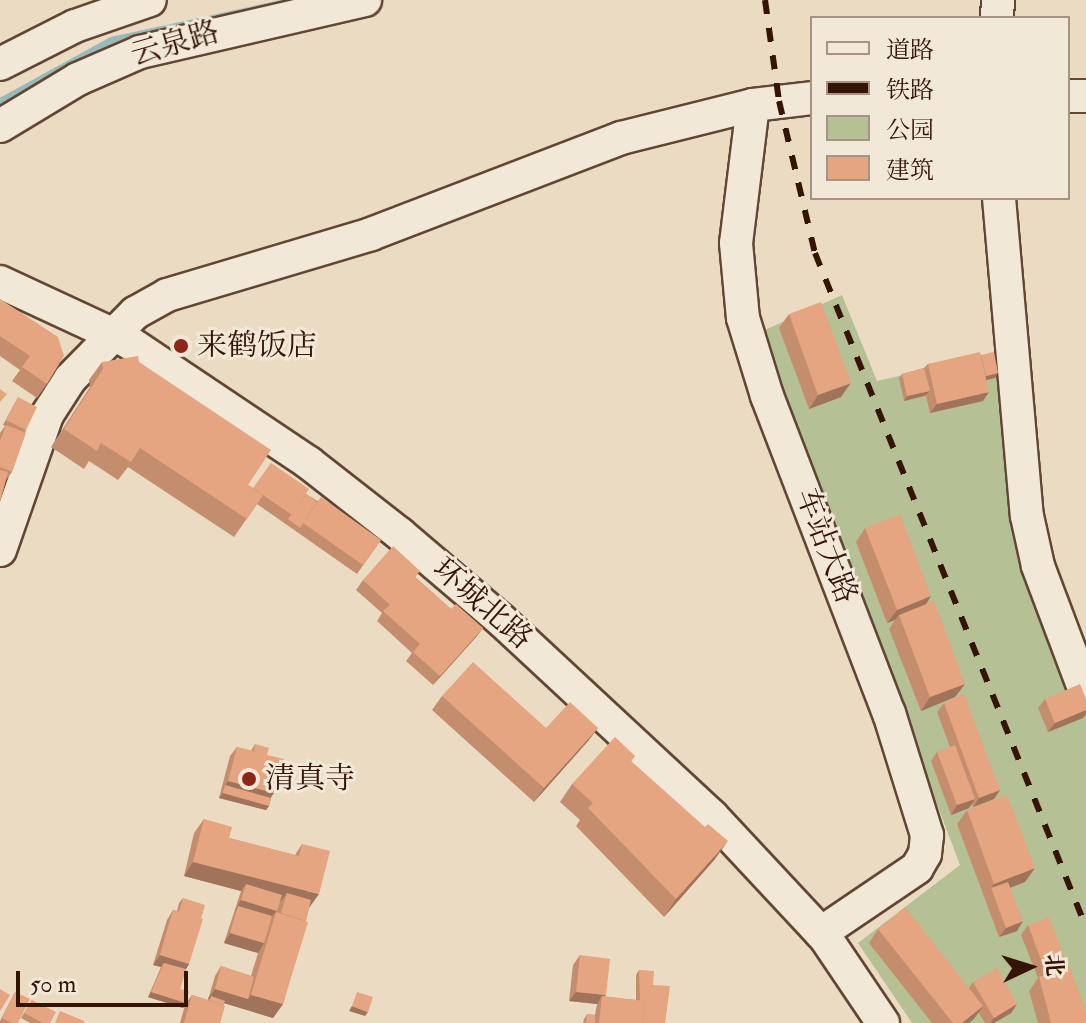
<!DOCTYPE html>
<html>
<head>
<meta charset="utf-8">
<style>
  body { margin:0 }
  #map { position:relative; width:1086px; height:1023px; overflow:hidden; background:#ebdbc3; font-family:"IM FELL Double Pica","Noto Serif SC",serif }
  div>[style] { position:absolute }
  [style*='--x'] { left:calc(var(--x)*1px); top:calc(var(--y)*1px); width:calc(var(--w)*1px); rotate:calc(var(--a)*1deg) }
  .green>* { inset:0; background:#b6c095 }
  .stream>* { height:7px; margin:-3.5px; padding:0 3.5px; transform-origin:3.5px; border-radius:3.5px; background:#99bab8 }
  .roads { filter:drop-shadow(2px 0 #624634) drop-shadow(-2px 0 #624634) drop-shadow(0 2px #624634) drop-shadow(0 -2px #624634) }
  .minor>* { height:32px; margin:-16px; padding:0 16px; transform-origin:16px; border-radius:16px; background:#f2e8d8 }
  .rail>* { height:6px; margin-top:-3px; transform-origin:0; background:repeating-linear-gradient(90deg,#341405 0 14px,transparent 0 28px) }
  .wall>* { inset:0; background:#c48e6e }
  .shaded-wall>* { inset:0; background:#a0745a }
  .building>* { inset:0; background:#e4a580 }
  .dots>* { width:22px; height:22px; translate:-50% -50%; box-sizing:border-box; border:4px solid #f2e8d8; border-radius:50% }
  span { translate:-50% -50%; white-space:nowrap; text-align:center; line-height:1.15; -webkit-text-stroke:6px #f2e8d8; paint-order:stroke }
  .street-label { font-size:30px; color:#341405 }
  .poi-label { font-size:30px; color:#341405 }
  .left { translate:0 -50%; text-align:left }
  .legend { position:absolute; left:810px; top:16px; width:260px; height:184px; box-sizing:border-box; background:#f2e8d8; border:2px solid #a69384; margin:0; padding:10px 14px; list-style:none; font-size:24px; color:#341405 }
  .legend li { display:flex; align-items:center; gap:16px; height:40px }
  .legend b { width:40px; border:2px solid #a69384 }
  .north { position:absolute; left:990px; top:927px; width:80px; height:80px; -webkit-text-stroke:6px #f2e8d8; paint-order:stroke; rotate:86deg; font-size:22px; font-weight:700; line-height:32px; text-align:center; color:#341405 }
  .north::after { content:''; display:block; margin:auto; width:28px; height:36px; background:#341405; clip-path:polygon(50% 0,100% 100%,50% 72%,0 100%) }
  .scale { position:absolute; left:16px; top:971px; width:172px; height:36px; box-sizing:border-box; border:4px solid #341405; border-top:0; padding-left:10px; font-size:24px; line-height:28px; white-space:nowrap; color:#341405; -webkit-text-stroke:6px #f2e8d8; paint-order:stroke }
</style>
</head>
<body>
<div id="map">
  <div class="green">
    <div style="clip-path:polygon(842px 295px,877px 381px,1022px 348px,1032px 577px,1086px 711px,1086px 1023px,912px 1023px,858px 943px,960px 865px,758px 333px)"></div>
  </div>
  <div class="stream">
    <div style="--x:0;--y:101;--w:127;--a:-28.8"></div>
    <div style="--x:111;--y:40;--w:187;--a:-12.3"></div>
  </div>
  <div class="roads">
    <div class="minor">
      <div style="--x:997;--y:18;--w:18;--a:-87"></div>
      <div style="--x:0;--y:64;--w:84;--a:-26.9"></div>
      <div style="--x:75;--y:26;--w:79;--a:-19.1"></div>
      <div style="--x:1068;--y:96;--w:18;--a:0"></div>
      <div style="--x:753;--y:105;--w:139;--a:97"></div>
      <div style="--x:736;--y:243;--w:75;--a:84.7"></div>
      <div style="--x:743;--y:318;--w:82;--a:72.9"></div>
      <div style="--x:767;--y:396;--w:340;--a:69"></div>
      <div style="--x:889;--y:713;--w:128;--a:72.7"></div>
      <div style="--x:927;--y:835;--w:19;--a:96"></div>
      <div style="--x:925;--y:854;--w:16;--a:120"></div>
      <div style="--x:917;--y:868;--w:116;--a:145.9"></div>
      <div style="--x:0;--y:126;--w:91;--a:-31.1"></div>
      <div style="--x:78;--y:79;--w:68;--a:-23.5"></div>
      <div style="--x:140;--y:52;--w:231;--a:-13"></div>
      <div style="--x:999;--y:198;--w:319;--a:85"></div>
      <div style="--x:1027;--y:516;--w:51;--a:77.6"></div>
      <div style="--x:1038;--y:566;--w:137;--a:69.4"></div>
      <div style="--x:0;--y:282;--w:140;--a:24.9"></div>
      <div style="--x:127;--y:341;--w:219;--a:33.8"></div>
      <div style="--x:309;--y:463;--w:115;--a:38"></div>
      <div style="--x:400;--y:534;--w:133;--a:40.4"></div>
      <div style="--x:501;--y:620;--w:288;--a:42.9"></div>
      <div style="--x:712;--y:816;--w:166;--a:47"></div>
      <div style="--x:825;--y:937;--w:104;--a:56"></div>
      <div style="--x:0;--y:550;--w:143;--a:-70.8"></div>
      <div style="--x:47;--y:415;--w:43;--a:-57.4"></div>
      <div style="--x:70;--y:379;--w:93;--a:-45.4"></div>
      <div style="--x:135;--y:313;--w:37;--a:-29"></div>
      <div style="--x:167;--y:295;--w:213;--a:-16.6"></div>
      <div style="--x:371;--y:234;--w:268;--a:-21"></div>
      <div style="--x:621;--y:138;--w:136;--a:-14"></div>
      <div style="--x:753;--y:105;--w:59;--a:-6.8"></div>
    </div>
  </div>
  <div class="rail">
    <div style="--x:765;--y:0;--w:102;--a:82.1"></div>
    <div style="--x:779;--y:101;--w:156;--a:76.7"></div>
    <div style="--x:815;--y:253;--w:726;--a:68.1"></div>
  </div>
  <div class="wall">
    <div style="clip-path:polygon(0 299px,47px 384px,37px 398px,12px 381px,20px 370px,0 356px)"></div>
    <div style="clip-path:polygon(789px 314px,841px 397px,809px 409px,779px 328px)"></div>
    <div style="clip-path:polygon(981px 355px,995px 378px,986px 380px,983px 401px,930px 413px,926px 396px,904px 401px,899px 378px,902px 374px,924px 368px,928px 364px)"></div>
    <div style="clip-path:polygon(102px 362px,139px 362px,248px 485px,253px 488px,306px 494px,381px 540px,357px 574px,257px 504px,234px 537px,128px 467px,118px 480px,89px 461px,84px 469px,51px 447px,90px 387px,89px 380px)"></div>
    <div style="clip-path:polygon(18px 397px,26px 430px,12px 472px,6px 480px,0 501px,0 433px,5px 426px,3px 425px)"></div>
    <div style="clip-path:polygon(865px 528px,931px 596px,926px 605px,965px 684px,955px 697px,921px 711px,889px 629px,895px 620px,887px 623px,856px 542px)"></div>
    <div style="clip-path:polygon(420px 571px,415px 577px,451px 609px,483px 628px,476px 637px,433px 685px,406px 661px,412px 653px,377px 621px,382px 613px,356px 590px,363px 580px)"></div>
    <div style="clip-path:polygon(442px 696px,546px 728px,598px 728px,588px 741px,534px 802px,432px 710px)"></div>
    <div style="clip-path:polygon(1045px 699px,1086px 699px,1086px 714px,1083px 718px,1048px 732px,1038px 708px)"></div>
    <div style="clip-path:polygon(944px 703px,1000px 790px,994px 799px,973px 807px,972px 804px,969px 808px,951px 815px,931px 761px,937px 752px,950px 747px,937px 712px)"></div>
    <div style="clip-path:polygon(255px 744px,267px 755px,271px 798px,269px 806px,266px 810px,219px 798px,230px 756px,237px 747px,251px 751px)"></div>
    <div style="clip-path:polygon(635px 756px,631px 761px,715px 859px,664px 917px,576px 826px,580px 820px,560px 802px,572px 784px)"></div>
    <div style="clip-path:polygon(967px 810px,1025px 882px,1010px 888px,1017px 931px,999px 937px,957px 824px)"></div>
    <div style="clip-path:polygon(204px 819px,229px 838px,295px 855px,302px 844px,309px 908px,283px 1004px,273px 1018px,224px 1003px,220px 1023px,180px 1023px,185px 1005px,192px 995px,208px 1000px,215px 976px,221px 966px,251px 976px,258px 953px,224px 943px,241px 891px,184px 876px,194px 833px)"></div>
    <div style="clip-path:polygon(183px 898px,189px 964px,186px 969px,180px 989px,186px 1003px,183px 1008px,148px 997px,161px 967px,153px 965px,167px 920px,173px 910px,177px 911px,179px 903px)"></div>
    <div style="clip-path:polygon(1028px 925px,1086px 1023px,1038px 1023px,1029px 991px,1038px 978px,1021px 935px)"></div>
    <div style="clip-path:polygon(878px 929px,969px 988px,973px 982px,1017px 1004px,1011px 1013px,994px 1023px,985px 1023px,978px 1012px,969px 1023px,932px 1023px,869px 943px)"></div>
    <div style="clip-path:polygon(580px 955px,605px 997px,636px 1000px,636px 975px,639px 970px,653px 985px,665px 1023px,583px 1023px,584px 1019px,587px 1014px,595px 1015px,597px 1004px,569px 1001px,573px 965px)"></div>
    <div style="clip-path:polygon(15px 992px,18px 1023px,0 1023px,0 1021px)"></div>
    <div style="clip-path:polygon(32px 1000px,50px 1023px,30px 1023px,21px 1018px)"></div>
  </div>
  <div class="shaded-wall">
    <div style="clip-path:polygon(998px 373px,995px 378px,978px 382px,982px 377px)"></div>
    <div style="clip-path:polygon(851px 383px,841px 397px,809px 409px,818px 395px)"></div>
    <div style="clip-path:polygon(930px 391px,926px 395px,904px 401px,907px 396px)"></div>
    <div style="clip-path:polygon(989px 392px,983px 401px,930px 413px,937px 404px)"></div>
    <div style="clip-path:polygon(931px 596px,922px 610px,899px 615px,895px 620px,887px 623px,897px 610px)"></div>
    <div style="clip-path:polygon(483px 628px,476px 637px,433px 685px,440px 676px)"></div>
    <div style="clip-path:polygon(965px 684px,955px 697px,921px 711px,930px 697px)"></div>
    <div style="clip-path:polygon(1086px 710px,1086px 714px,1083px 718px,1048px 732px,1055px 723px)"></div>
    <div style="clip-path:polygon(598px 728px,588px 741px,534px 802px,544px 788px)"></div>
    <div style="clip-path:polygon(228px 781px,274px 793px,268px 802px,225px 785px,222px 790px)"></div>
    <div style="clip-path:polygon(1000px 790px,994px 799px,973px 807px,979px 798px)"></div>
    <div style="clip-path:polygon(223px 793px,269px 806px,266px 810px,219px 798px)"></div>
    <div style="clip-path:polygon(975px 799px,969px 808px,951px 815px,957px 805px)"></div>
    <div style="clip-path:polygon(728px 841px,715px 859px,664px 917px,676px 899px)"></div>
    <div style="clip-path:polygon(193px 862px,319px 894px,309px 908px,287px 893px,281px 901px,244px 891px,246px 884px,241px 891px,184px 876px)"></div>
    <div style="clip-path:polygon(1035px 868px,1025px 882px,993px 894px,991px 888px,984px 897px,994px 884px)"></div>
    <div style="clip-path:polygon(241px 900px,277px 911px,269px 920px,238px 906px,236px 910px,235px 910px)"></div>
    <div style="clip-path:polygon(1023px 921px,1017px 931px,999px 937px,1006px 928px)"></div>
    <div style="clip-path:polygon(230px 933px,264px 943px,258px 953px,224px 943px)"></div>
    <div style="clip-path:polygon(160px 955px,189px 964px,183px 974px,164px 963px,161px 967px,153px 965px)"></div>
    <div style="clip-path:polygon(215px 989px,248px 999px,251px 995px,283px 1004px,273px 1018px,210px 999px,211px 996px,209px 999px,208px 998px)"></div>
    <div style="clip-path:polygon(151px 992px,186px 1003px,183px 1008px,148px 997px)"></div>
    <div style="clip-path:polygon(576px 992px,606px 995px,602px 1001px,602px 996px,597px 1004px,569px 1001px)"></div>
    <div style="clip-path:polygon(1017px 1004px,1011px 1013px,994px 1023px,990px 1023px,994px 1018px)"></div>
    <div style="clip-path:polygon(352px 1006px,368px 1012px,365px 1016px,349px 1011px)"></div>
    <div style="clip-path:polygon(983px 1006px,974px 1019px,969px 1023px,962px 1023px)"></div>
  </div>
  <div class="building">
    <div style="clip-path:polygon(0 299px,58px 337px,64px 356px,47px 384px,22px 367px,30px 356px,0 336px)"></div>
    <div style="clip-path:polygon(821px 302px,851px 383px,818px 395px,789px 314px)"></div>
    <div style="clip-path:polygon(980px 352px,989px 392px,937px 404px,928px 364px)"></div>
    <div style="clip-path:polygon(994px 352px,998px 373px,986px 376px,981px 355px)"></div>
    <div style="clip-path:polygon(138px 356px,139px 362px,271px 450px,248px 485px,263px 495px,247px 519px,140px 448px,131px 462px,101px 443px,97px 451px,64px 429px,103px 369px,102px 362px)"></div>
    <div style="clip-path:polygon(924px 368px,930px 391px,907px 396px,902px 374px)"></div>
    <div style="clip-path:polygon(0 389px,7px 394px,0 402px)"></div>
    <div style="clip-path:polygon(18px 397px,37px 407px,26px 430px,6px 420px)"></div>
    <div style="clip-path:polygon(6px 425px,26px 433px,12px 472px,0 467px,0 441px)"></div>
    <div style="clip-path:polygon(271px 463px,309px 489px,292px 515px,253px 488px)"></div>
    <div style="clip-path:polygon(0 470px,8px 472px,0 501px)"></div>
    <div style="clip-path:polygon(306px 494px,317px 502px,300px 528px,288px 519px)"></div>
    <div style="clip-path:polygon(321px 497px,381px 540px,363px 565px,303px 523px)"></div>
    <div style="clip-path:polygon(900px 514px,931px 596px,897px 610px,865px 528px)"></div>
    <div style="clip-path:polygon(393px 546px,420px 571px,414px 577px,451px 609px,456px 604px,483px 628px,440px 676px,413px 652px,420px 644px,383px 611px,390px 605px,363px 580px)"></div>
    <div style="clip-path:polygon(934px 601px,965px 684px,930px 697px,899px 615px)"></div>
    <div style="clip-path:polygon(473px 662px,546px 728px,570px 702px,598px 728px,544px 788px,442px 696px)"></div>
    <div style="clip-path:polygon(1080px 684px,1086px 699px,1086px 710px,1055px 723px,1045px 699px)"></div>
    <div style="clip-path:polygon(964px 694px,1000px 790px,979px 798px,944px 703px)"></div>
    <div style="clip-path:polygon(615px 737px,635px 756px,631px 761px,705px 827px,708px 824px,728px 841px,676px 899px,588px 808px,593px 803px,572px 784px)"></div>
    <div style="clip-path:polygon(255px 744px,269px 748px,267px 755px,284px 759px,274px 793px,228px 781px,237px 747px,254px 751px)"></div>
    <div style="clip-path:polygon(955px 745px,975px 799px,957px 805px,937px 752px)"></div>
    <div style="clip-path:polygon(225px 785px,271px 798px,269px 806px,223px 793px)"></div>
    <div style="clip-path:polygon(1007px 795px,1035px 868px,994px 884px,967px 810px)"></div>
    <div style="clip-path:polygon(204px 819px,232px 827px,229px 838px,299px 856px,302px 844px,330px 851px,319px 894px,193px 862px)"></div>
    <div style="clip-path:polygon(1008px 882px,1023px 921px,1006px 928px,991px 888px)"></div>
    <div style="clip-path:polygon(246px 884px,282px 895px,277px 911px,241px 900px)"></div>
    <div style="clip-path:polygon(287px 893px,311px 900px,306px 921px,281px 913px)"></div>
    <div style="clip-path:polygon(183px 898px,205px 905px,201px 919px,179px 912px)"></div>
    <div style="clip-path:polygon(238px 906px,272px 916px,264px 943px,230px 933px)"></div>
    <div style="clip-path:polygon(905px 907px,983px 1006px,962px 1023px,953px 1023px,878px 929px)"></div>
    <div style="clip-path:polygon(173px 910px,203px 919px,189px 964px,160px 955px)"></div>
    <div style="clip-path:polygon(276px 912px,308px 922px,283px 1004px,251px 995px)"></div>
    <div style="clip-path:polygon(1049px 917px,1067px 965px,1046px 973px,1028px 925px)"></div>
    <div style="clip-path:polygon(580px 955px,610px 959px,606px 995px,576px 992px)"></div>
    <div style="clip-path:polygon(164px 963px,186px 969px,180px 989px,189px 991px,186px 1003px,151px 992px)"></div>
    <div style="clip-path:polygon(1069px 965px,1086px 1011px,1086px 1023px,1051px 1023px,1039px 977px)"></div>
    <div style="clip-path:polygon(221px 966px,254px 977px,248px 999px,215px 989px)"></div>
    <div style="clip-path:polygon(997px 968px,1017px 1004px,994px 1018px,973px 982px)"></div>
    <div style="clip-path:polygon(639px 970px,654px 971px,653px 985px,670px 986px,665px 1023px,643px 1023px,645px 1001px,640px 1001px)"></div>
    <div style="clip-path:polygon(0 989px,10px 995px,0 1011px)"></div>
    <div style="clip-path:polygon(15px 992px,30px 999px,18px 1023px,12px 1023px,2px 1018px)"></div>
    <div style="clip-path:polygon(357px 992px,373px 997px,368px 1012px,352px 1006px)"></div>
    <div style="clip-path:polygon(192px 995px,225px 1006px,220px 1023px,184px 1023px)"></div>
    <div style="clip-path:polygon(211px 996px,225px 1001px,223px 1005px,210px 1001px)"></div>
    <div style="clip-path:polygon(602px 996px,645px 1001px,643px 1023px,599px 1023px)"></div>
    <div style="clip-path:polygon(32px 1000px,56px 1012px,50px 1023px,43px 1023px,24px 1013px)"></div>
    <div style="clip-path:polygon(60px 1011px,84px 1021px,84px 1023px,55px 1023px)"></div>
    <div style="clip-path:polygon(587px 1014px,595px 1015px,595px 1023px,586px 1023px)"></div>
  </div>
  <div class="dots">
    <div style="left:181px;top:346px;background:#8f2418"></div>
    <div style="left:249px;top:779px;background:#8f2418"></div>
  </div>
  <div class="street-label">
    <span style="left:175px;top:44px;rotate:-16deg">云泉路</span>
    <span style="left:826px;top:546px;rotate:69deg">车站大路</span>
    <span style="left:482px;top:604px;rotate:41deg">环城北路</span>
  </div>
  <div class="poi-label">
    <span class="left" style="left:197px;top:346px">来鹤饭店</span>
    <span class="left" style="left:265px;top:779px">清真寺</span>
  </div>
  <ul class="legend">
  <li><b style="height:10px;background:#f2e8d8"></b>道路</li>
  <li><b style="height:10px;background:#341405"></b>铁路</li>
  <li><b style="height:22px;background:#b6c095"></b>公园</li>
  <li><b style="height:22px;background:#e4a580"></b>建筑</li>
  </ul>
  <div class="north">北</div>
  <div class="scale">50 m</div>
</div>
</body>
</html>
